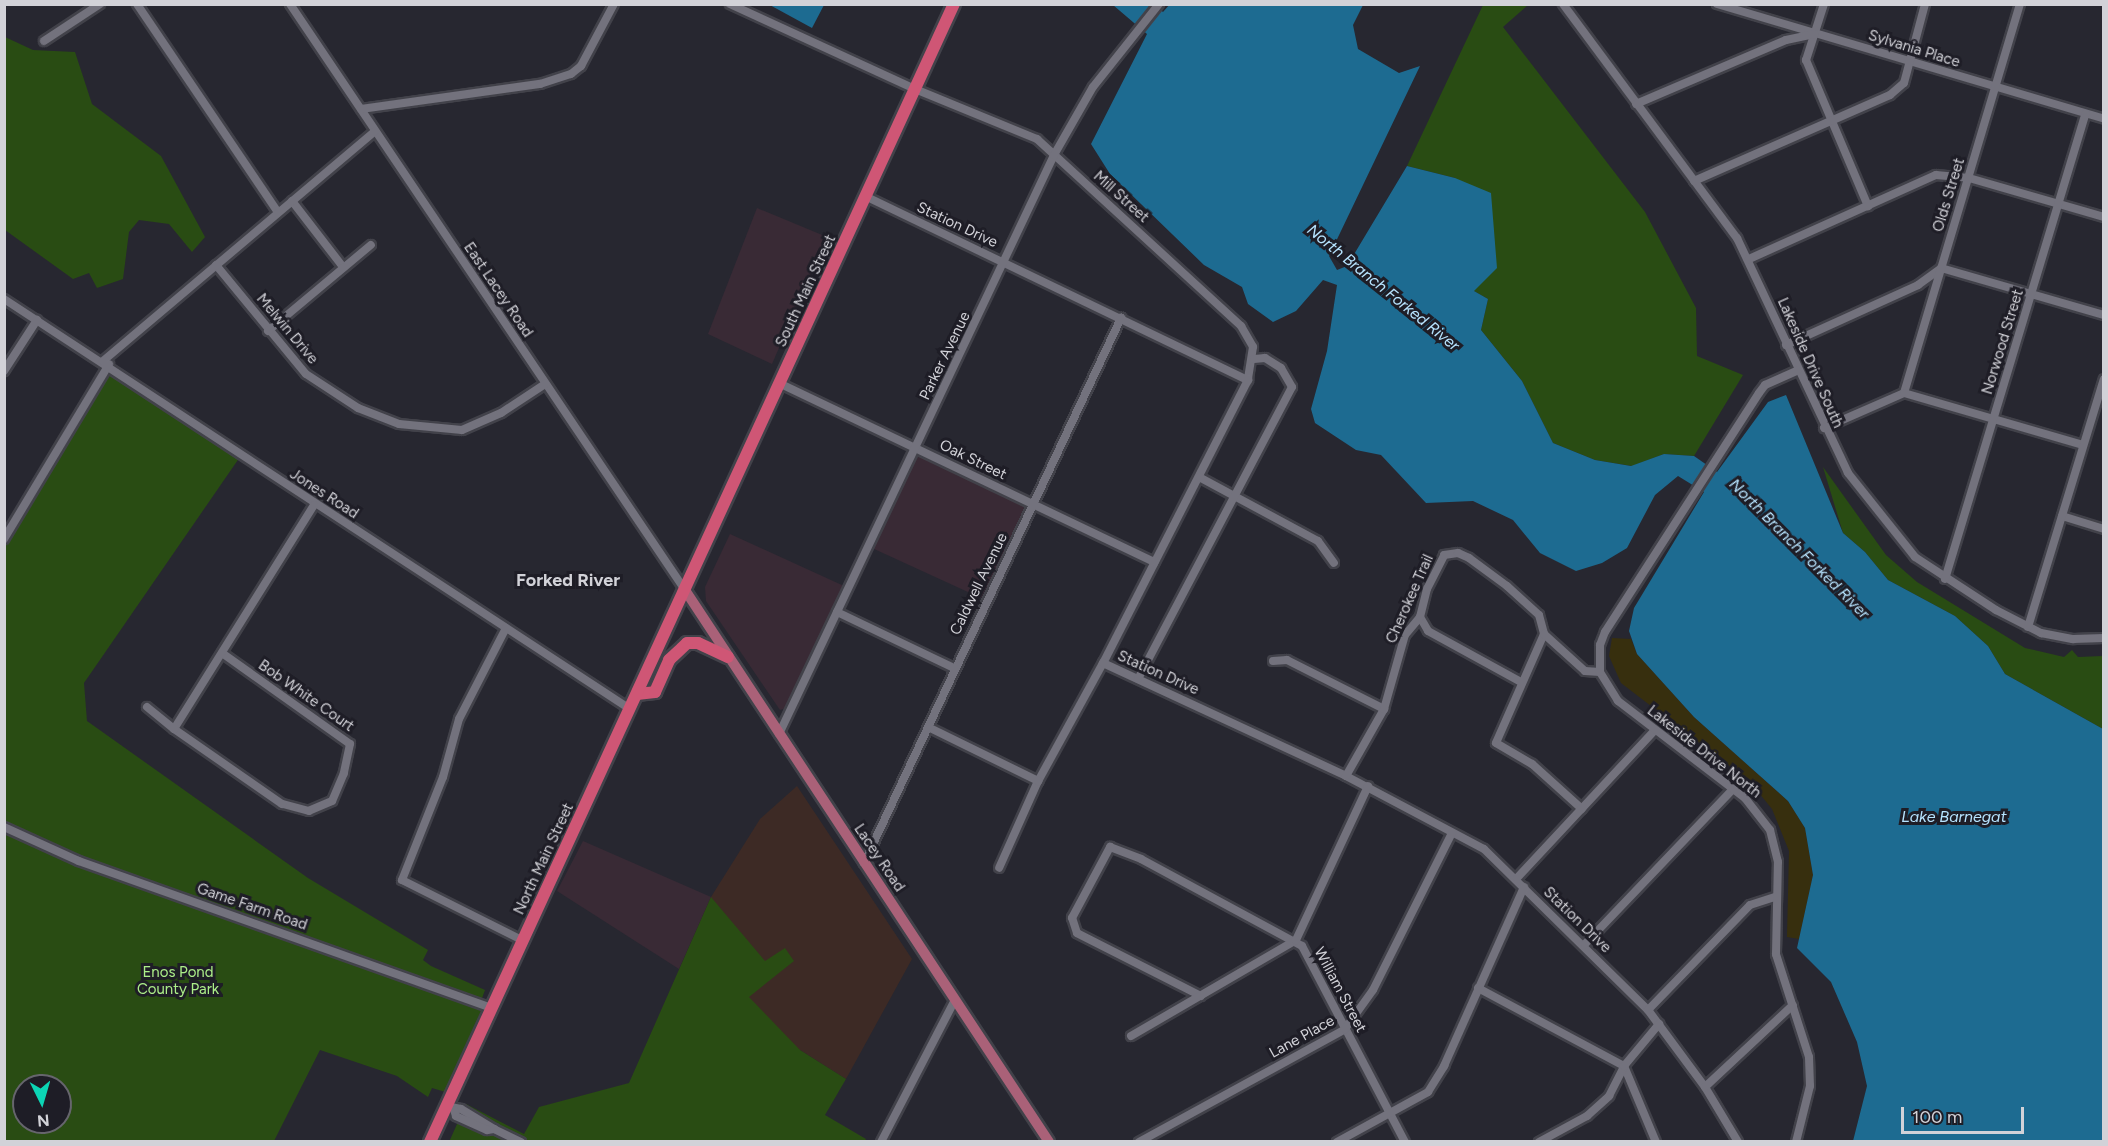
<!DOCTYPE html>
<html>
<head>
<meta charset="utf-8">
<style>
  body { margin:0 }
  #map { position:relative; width:2108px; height:1146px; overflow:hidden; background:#272730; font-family:Figtree,sans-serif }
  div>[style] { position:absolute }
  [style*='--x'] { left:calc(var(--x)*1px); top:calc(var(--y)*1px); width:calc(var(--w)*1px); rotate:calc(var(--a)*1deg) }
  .commercial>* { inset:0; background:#392a35 }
  .education>* { inset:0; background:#3d2a25 }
  .green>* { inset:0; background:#294c13 }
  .sand>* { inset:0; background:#372f0e }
  .water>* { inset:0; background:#1d6b91 }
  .roads { filter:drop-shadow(2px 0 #42424a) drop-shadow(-2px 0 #42424a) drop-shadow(0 2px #42424a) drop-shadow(0 -2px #42424a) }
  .minor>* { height:8px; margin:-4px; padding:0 4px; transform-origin:4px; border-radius:4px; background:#73727d }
  .major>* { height:10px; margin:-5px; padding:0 5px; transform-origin:5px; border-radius:5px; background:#aa6178 }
  .highway>* { height:12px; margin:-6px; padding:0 6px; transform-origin:6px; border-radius:6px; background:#cf5675 }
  span { translate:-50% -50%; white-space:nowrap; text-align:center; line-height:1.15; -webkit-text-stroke:6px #1e1d26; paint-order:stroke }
  .street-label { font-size:15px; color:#d2d2d8 }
  .park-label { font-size:15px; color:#acee89 }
  .water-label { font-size:16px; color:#b7e4ff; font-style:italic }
  .quarter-label { font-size:18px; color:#d2d2d8; font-weight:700 }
  .frame { position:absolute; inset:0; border:6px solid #d2d2d8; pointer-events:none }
  .north { position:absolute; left:12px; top:1074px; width:60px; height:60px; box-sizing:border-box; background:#1e1d26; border:2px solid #66656d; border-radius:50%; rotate:175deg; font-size:16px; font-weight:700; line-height:24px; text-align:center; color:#d2d2d8 }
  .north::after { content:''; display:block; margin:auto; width:21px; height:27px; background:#0cd5b5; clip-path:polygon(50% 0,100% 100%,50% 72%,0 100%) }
  .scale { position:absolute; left:1901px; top:1107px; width:123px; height:27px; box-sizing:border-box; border:3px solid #d2d2d8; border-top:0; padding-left:8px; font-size:18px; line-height:21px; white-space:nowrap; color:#d2d2d8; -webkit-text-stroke:4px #1e1d26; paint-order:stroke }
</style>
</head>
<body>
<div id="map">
  <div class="commercial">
    <div style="clip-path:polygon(757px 208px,827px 237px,772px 364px,708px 334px)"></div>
    <div style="clip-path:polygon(920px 452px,1028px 506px,981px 598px,872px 548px)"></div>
    <div style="clip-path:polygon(730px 534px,844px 586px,787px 708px,780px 710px,706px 601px,705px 587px)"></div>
    <div style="clip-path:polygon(583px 841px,711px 897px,679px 969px,557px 891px)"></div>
  </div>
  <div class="education">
    <div style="clip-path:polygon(797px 786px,912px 959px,846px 1079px,800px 1050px,746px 1142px,631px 1080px,711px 897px,760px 819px)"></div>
  </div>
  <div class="green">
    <div style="clip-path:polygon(1483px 5px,1528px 5px,1503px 27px,1645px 212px,1696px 308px,1697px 356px,1743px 375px,1694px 456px,1664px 454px,1632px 466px,1595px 460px,1553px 443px,1522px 381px,1481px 330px,1488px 299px,1474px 291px,1455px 178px,1407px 166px)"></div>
    <div style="clip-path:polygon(5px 37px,33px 50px,75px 52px,92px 104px,161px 156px,205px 237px,192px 252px,169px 224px,139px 220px,129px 232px,123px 279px,97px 288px,89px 273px,73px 279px,5px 230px)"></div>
    <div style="clip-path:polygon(evenodd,106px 362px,242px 454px,84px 683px,87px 721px,308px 878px,428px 950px,423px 960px,431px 966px,485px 990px,481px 1001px,491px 1008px,452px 1094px,432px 1088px,428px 1097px,397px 1076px,320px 1050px,274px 1141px,5px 1141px,4px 531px,106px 362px,24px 1086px,60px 1086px,60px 1122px,24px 1122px,24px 1086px)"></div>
    <div style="clip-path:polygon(1823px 467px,1886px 555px,1917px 582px,2025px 648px,2064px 657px,2072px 650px,2078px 657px,2103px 656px,2103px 729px,2005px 674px,1988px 646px,1955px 616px,1888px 580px,1865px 552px,1843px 533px)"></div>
    <div style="clip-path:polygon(711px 897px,765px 961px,785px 948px,794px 961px,749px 997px,800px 1050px,846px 1079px,825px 1115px,866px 1139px,864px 1142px,449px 1142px,466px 1104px,524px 1134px,539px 1107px,629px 1083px)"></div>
  </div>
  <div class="sand">
    <div style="clip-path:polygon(1612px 638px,1631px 639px,1637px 654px,1694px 717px,1788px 801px,1805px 828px,1813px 875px,1799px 939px,1787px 937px,1789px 851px,1772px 809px,1750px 782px,1621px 683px,1609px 656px)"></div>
  </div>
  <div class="water">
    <div style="clip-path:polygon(768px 4px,824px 4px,824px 5px,812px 28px)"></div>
    <div style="clip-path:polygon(1170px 4px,1363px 5px,1353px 25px,1358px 49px,1399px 73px,1420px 66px,1329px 256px,1337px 270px,1347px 266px,1407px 166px,1455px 178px,1491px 193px,1497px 268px,1474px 291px,1488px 299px,1481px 330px,1522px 381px,1553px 443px,1595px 460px,1631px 466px,1664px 454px,1694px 456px,1717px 472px,1768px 402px,1786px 395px,1843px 533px,1865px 552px,1888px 580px,1955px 616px,1988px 646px,2005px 674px,2103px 729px,2103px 1141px,1853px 1141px,1867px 1086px,1857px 1042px,1831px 982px,1797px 948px,1813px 875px,1805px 828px,1788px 801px,1694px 717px,1637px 654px,1629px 631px,1634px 608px,1704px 492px,1678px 476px,1655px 495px,1627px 548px,1602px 563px,1576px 571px,1540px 553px,1513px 520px,1473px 501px,1426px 503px,1381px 455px,1356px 450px,1315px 423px,1311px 409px,1327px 351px,1337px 285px,1323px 280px,1296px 311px,1273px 322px,1248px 304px,1242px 287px,1204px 265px,1110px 174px,1091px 144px,1147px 34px,1113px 5px,1155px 5px,1163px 12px)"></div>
  </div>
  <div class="roads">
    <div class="minor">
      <div style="--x:137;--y:4;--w:251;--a:55.9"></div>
      <div style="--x:290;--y:4;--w:707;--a:56.02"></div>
      <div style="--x:730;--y:4;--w:204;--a:24.7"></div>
      <div style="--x:915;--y:89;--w:132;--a:22.3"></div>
      <div style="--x:1037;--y:139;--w:277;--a:42.5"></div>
      <div style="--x:1241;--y:326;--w:24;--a:60"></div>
      <div style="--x:1253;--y:347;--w:33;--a:99"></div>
      <div style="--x:1248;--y:380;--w:318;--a:117.1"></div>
      <div style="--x:1103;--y:663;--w:135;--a:118.8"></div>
      <div style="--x:1038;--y:781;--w:95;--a:114.1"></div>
      <div style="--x:1563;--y:4;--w:292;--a:53.4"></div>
      <div style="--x:1737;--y:238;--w:260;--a:64.7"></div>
      <div style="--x:1848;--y:473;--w:107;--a:51.4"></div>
      <div style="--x:1915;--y:557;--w:97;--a:33.2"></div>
      <div style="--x:1996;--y:610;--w:51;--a:27.1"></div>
      <div style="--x:2041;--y:633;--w:33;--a:11"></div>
      <div style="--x:2073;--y:639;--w:31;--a:-2"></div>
      <div style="--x:1717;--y:4;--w:404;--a:16.5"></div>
      <div style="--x:1824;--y:4;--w:59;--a:107.8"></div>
      <div style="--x:1806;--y:60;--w:159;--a:67"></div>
      <div style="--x:44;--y:41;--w:67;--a:-33.5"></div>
      <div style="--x:1636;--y:104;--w:163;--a:-23.1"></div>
      <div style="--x:1786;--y:40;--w:29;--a:-12"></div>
      <div style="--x:361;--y:109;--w:181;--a:-8"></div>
      <div style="--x:540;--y:84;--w:33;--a:-18"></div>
      <div style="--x:571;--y:74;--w:13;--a:-39"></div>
      <div style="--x:581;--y:66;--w:70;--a:-62"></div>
      <div style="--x:1694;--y:181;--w:214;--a:-23.7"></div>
      <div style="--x:1890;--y:95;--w:18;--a:-41"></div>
      <div style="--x:1904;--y:83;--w:82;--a:-75.1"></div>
      <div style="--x:867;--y:197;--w:423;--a:25.7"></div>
      <div style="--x:292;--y:201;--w:83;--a:52.3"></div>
      <div style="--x:1749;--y:259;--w:205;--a:-24.2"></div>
      <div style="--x:1936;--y:175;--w:33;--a:5"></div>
      <div style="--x:1969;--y:178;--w:141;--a:16.1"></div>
      <div style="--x:216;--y:265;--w:141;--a:50.5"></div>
      <div style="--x:306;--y:374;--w:62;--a:33.2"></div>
      <div style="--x:358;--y:408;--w:44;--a:21.3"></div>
      <div style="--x:399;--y:424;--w:63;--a:5.4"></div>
      <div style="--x:462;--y:430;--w:43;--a:-23.6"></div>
      <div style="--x:501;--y:413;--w:53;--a:-33.4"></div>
      <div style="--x:4;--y:299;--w:748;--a:33.22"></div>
      <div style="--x:268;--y:331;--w:134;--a:-39.9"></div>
      <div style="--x:1786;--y:345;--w:145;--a:-24.4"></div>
      <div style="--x:1918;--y:285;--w:29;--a:-36"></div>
      <div style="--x:1941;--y:268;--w:170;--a:16.1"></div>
      <div style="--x:103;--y:361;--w:356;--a:-40.2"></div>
      <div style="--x:4;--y:371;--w:61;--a:-57.1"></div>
      <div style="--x:779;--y:383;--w:416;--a:25.5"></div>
      <div style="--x:1904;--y:393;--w:406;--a:-73.4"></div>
      <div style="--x:1824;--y:428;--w:87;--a:-23.6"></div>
      <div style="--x:1904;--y:393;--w:186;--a:16.2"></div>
      <div style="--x:1199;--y:477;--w:135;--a:28.3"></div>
      <div style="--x:1318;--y:541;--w:27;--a:54"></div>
      <div style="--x:2062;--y:516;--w:44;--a:17.2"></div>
      <div style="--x:4;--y:539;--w:204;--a:-59"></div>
      <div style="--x:1945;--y:579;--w:486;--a:-73.2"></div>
      <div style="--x:837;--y:612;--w:130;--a:25.6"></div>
      <div style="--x:1420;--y:617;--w:16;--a:60"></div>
      <div style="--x:1428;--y:631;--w:106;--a:28.7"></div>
      <div style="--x:2028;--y:627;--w:259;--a:-73"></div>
      <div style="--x:506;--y:628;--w:102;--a:117.3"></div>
      <div style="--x:459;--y:719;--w:60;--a:105.4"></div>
      <div style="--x:443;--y:777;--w:111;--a:111.7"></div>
      <div style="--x:402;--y:880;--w:134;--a:26.6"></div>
      <div style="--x:1544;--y:634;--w:119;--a:113.8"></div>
      <div style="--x:1496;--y:743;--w:42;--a:30.3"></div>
      <div style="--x:1532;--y:764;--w:67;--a:42"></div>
      <div style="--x:222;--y:653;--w:157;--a:35.4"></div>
      <div style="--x:350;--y:744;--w:30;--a:102"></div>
      <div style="--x:344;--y:773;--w:30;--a:113"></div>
      <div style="--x:332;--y:801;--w:25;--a:157"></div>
      <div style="--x:309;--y:811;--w:28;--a:-165"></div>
      <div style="--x:282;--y:804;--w:131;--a:-145.2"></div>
      <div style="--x:174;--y:729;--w:264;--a:-58"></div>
      <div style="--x:1273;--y:661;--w:14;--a:-4"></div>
      <div style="--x:1287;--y:660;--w:109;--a:26.8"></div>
      <div style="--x:1103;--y:663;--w:268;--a:24.9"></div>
      <div style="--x:1346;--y:776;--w:156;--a:27.9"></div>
      <div style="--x:1484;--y:849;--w:230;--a:44.5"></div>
      <div style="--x:1648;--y:1010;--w:96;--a:53.5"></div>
      <div style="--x:1705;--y:1087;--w:64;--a:59"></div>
      <div style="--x:1138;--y:679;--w:330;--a:-62.2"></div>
      <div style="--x:1292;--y:387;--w:22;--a:-120"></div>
      <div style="--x:1281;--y:368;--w:19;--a:-148"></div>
      <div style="--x:1265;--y:358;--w:11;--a:175"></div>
      <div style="--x:147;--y:707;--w:35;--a:39"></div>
      <div style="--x:928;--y:727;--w:123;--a:26.1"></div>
      <div style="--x:779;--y:734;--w:641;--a:-64.59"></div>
      <div style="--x:1054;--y:155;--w:78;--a:-60.2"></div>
      <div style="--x:1093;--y:87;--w:106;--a:-51.5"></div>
      <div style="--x:1346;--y:776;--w:77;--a:-60.4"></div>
      <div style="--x:1384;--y:709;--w:77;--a:-74.2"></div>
      <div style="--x:1405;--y:635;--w:23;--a:-50"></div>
      <div style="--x:1420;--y:617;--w:29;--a:-76"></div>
      <div style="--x:1427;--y:589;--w:38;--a:-63"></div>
      <div style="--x:1444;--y:555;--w:14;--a:-8"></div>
      <div style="--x:1458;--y:553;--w:12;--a:24"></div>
      <div style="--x:1469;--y:558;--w:47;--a:36.4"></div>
      <div style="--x:1507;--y:586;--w:43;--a:42.2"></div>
      <div style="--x:1539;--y:615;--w:20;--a:75"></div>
      <div style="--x:1544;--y:634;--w:55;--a:42.1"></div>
      <div style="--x:1585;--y:671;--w:15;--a:4"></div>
      <div style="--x:4;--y:827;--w:82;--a:24.4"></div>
      <div style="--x:79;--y:861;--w:437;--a:19.6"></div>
      <div style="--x:864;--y:863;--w:603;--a:-64.75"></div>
      <div style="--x:1517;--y:878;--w:202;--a:-47"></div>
      <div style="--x:1585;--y:944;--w:214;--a:-46.3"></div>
      <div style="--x:1478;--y:988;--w:166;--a:28.1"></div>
      <div style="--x:1624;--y:1066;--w:82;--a:67.2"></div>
      <div style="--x:1201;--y:996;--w:139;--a:-153.1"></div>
      <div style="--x:1077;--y:933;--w:16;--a:-108"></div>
      <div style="--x:1072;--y:918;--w:81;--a:-61.8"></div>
      <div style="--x:1110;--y:847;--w:33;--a:21"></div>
      <div style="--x:1141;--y:859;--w:183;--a:28.4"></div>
      <div style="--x:1302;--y:946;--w:221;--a:62.3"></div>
      <div style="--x:1648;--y:1010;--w:146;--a:-45.8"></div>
      <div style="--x:1750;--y:905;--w:26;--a:-18"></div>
      <div style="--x:1131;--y:1036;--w:191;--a:-30.2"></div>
      <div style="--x:1296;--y:940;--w:170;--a:-64.9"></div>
      <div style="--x:1705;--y:1087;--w:120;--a:-43"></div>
      <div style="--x:446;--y:1106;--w:15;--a:11"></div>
      <div style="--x:461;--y:1109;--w:39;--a:31"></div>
      <div style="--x:494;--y:1129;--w:7;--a:172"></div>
      <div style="--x:487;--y:1130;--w:34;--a:-156"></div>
      <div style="--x:456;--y:1116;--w:6;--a:-108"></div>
      <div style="--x:494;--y:1129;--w:30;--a:26"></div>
      <div style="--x:881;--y:1142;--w:160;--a:-62.5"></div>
      <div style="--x:1139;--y:1142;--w:235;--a:-28.7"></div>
      <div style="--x:1345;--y:1029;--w:48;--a:-54.3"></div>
      <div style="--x:1373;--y:990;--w:176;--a:-63.3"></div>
      <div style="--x:1337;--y:1142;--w:104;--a:-28.8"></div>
      <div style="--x:1428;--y:1092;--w:31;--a:-58"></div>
      <div style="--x:1444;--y:1066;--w:196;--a:-65.9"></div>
      <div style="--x:1539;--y:1142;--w:55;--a:-28.4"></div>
      <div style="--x:1587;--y:1116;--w:30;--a:-42"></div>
      <div style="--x:1609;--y:1096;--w:34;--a:-63"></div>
      <div style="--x:1624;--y:1066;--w:55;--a:-50.2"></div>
      <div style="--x:1796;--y:1142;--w:58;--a:-76"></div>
      <div style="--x:1810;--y:1086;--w:29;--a:-92"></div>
      <div style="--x:1809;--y:1057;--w:108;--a:-107.8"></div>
      <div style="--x:1776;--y:954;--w:92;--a:-88.8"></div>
      <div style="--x:1778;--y:862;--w:33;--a:-104"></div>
      <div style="--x:1770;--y:830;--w:41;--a:-128"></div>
      <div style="--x:1745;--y:798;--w:160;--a:-142.6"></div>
      <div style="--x:1618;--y:701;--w:34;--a:-122"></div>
      <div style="--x:1600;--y:672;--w:27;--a:-90"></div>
      <div style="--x:1600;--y:645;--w:14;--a:-69"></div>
      <div style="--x:1605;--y:632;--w:284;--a:-57.2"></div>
      <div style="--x:1759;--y:393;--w:10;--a:-53"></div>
      <div style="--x:1765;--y:385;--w:35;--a:-24"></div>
    </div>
    <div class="major">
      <div style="--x:685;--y:590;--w:661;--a:56.6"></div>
    </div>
    <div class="highway">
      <div style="--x:637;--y:694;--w:18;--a:-6"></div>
      <div style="--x:655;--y:692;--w:35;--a:-66"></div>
      <div style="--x:669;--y:660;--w:25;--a:-43"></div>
      <div style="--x:687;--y:643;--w:11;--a:0"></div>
      <div style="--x:698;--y:643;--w:33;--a:25"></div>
      <div style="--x:430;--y:1142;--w:1253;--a:-65.28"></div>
    </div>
  </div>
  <div class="street-label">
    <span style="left:1914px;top:49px;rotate:17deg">Sylvania Place</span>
    <span style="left:1949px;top:195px;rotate:-73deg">Olds Street</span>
    <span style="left:1121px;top:197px;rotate:42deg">Mill Street</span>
    <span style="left:957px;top:225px;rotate:25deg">Station Drive</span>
    <span style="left:498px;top:290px;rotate:56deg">East Lacey Road</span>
    <span style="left:806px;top:291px;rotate:-65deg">South Main Street</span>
    <span style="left:287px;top:329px;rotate:50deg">Melwin Drive</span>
    <span style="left:2003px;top:342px;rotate:-73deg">Norwood Street</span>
    <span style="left:945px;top:356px;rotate:-64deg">Parker Avenue</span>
    <span style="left:1810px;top:363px;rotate:66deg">Lakeside Drive South</span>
    <span style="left:973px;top:460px;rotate:26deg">Oak Street</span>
    <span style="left:324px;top:494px;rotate:33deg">Jones Road</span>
    <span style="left:979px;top:584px;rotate:-64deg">Caldwell Avenue</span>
    <span style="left:1410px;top:599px;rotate:-66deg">Cherokee Trail</span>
    <span style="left:1158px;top:673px;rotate:24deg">Station Drive</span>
    <span style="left:306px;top:696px;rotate:35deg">Bob White Court</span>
    <span style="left:1704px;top:752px;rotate:38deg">Lakeside Drive North</span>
    <span style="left:879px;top:858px;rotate:56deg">Lacey Road</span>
    <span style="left:544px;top:859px;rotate:-65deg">North Main Street</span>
    <span style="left:252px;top:907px;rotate:19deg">Game Farm Road</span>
    <span style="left:1577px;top:920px;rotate:44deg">Station Drive</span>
    <span style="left:1340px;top:990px;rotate:62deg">William Street</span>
    <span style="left:1302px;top:1037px;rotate:-29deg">Lane Place</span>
  </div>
  <div class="park-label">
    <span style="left:178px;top:981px">Enos Pond<br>County Park</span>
  </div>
  <div class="water-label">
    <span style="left:1383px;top:288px;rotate:39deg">North Branch Forked River</span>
    <span style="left:1799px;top:549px;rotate:45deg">North Branch Forked River</span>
    <span style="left:1954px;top:817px">Lake Barnegat</span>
  </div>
  <div class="quarter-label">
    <span style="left:568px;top:580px">Forked River</span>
  </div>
  <div class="frame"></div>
  <div class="north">N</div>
  <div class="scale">100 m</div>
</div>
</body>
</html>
